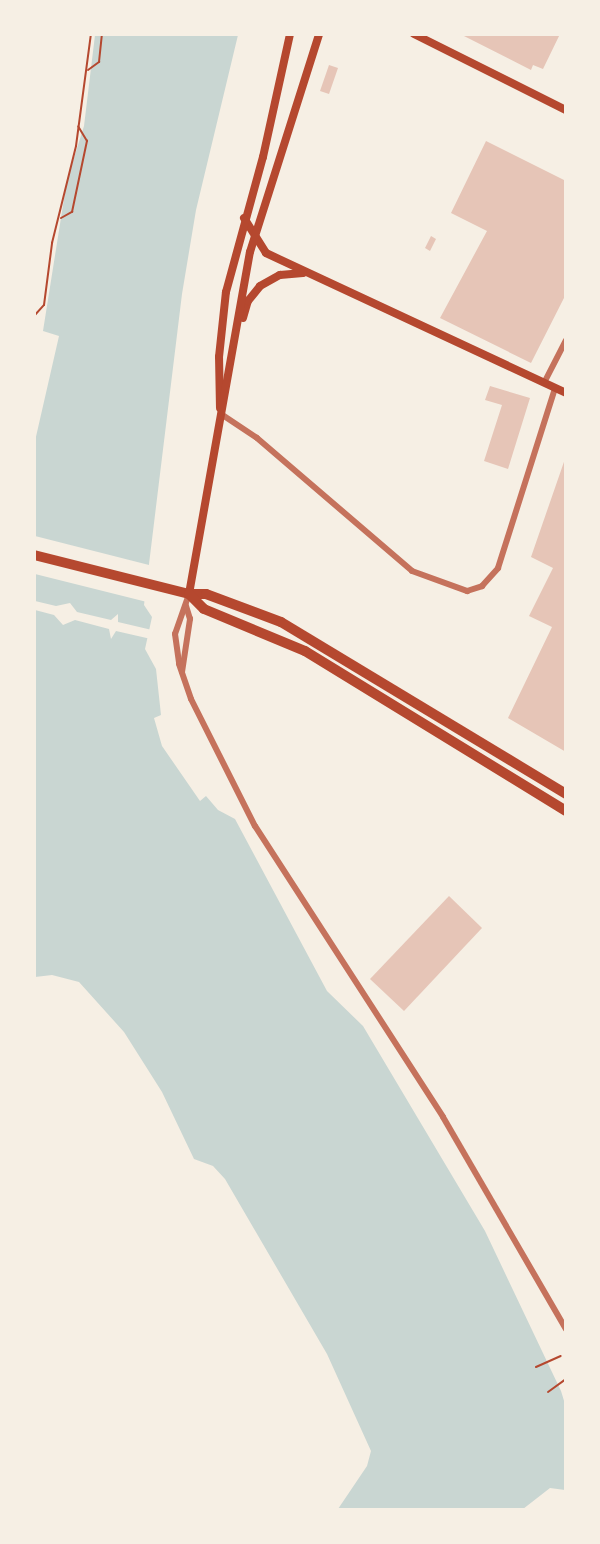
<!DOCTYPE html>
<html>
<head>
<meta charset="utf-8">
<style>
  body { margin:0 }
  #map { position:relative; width:600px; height:1544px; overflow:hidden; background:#f6efe4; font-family:"Noto Sans",sans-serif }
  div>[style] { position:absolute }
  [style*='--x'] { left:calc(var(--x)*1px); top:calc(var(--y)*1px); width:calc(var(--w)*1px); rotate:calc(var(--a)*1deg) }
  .water>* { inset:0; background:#c9d6d2 }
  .pier>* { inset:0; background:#f6efe4 }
  .building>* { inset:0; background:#e6c5b7 }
  .path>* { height:2px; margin:-1px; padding:0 1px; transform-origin:1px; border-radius:1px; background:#b5482f }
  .minor>* { height:6px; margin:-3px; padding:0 3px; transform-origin:3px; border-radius:3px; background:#c5725c }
  .secondary>* { height:8px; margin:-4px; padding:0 4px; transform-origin:4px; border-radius:4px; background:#b5482f }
  .trunk>* { height:10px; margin:-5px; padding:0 5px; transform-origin:5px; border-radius:5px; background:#b5482f }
  span { translate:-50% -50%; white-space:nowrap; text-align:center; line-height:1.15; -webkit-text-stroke:5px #f6efe4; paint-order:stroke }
  .frame { position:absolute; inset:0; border:36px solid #f6efe4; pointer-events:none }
</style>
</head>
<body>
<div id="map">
  <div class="water">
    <div style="clip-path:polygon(95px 35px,238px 35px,196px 210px,182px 294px,144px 605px,152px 617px,145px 649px,156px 669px,161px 715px,154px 718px,162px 746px,200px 801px,206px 796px,218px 810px,235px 819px,327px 991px,363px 1026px,485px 1231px,561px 1391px,565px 1404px,565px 1490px,550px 1488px,523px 1509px,338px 1509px,367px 1466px,371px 1451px,327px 1354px,225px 1179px,213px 1166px,194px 1159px,162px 1092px,124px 1032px,79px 982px,52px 975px,35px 977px,35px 441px,59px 336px,43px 331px,67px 180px,84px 126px)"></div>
  </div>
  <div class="pier">
    <div style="clip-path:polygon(35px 536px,153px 566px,147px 602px,35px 574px)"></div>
    <div style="clip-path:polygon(35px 601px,56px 606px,70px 603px,77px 612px,111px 620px,118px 614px,118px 622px,152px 630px,151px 639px,116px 631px,111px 639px,109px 629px,75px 620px,63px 625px,54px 615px,35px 610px)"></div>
  </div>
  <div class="building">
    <div style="clip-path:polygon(460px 34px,560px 34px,543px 69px,533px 65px,531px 70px)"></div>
    <div style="clip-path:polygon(329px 65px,338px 68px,329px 94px,320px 91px)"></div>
    <div style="clip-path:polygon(486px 141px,566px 181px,566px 294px,531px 363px,440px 318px,487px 231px,451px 213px)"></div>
    <div style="clip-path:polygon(431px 236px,436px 239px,430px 251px,425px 248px)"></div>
    <div style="clip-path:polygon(490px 386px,530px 398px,508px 469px,484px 461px,502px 405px,485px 400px)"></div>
    <div style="clip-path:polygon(566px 456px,566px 752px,508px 718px,552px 627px,529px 616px,553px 568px,531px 557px)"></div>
    <div style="clip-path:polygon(449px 896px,482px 928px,404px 1011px,370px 979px)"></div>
  </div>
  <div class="path">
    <div style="--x:88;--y:70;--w:14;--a:-36"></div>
    <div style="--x:99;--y:62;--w:28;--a:-84"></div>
    <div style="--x:61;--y:218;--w:13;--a:-29"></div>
    <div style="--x:72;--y:212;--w:73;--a:-78.1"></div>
    <div style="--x:87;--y:141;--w:17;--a:-121"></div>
    <div style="--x:34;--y:316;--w:15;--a:-48"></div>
    <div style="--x:44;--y:305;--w:63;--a:-82.6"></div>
    <div style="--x:52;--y:243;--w:100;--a:-76.1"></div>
    <div style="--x:76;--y:146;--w:113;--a:-82.4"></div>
    <div style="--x:536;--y:1367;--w:27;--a:-24"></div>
    <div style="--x:548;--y:1392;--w:22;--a:-36"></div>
  </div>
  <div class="minor">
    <div style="--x:544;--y:383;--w:48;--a:-62.9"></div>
    <div style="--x:221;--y:414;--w:43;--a:33.7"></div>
    <div style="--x:257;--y:438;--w:204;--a:40.6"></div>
    <div style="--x:412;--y:571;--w:59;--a:20"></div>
    <div style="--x:467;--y:591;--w:16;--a:-18"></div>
    <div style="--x:482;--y:586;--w:24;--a:-48"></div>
    <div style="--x:498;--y:568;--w:189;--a:-72.4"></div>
    <div style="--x:189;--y:594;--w:42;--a:109.3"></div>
    <div style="--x:175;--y:634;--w:30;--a:82"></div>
    <div style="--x:179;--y:664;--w:37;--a:71"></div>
    <div style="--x:191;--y:699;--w:142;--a:63.3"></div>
    <div style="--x:255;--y:826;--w:346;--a:57.1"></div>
    <div style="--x:443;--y:1117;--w:245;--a:59.9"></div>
    <div style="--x:182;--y:672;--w:54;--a:-81.4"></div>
    <div style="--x:190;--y:619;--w:14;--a:-107"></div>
  </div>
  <div class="secondary">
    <div style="--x:414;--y:34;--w:170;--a:26.6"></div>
    <div style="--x:244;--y:218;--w:41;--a:57.8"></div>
    <div style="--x:266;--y:253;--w:331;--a:25"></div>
    <div style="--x:243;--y:318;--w:18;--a:-74"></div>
    <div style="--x:248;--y:301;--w:19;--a:-51"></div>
    <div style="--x:260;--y:286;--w:23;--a:-29"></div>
    <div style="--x:280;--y:275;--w:23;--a:-5"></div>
    <div style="--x:220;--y:408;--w:51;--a:-91.1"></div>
    <div style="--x:219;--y:357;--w:65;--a:-83.9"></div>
    <div style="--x:226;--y:292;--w:140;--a:-74.7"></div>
    <div style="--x:263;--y:157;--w:126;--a:-77.6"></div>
    <div style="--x:189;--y:594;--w:347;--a:-79.9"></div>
    <div style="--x:250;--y:252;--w:229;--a:-72.4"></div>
  </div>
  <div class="trunk">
    <div style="--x:34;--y:555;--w:160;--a:14.1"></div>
    <div style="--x:189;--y:594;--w:17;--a:0"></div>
    <div style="--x:206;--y:594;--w:80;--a:20.5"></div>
    <div style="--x:281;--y:622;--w:333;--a:31.1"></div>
    <div style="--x:189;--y:594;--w:21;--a:45"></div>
    <div style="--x:204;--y:609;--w:109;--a:22.6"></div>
    <div style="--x:305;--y:651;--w:306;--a:31.5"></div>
  </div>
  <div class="frame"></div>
</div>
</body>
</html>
